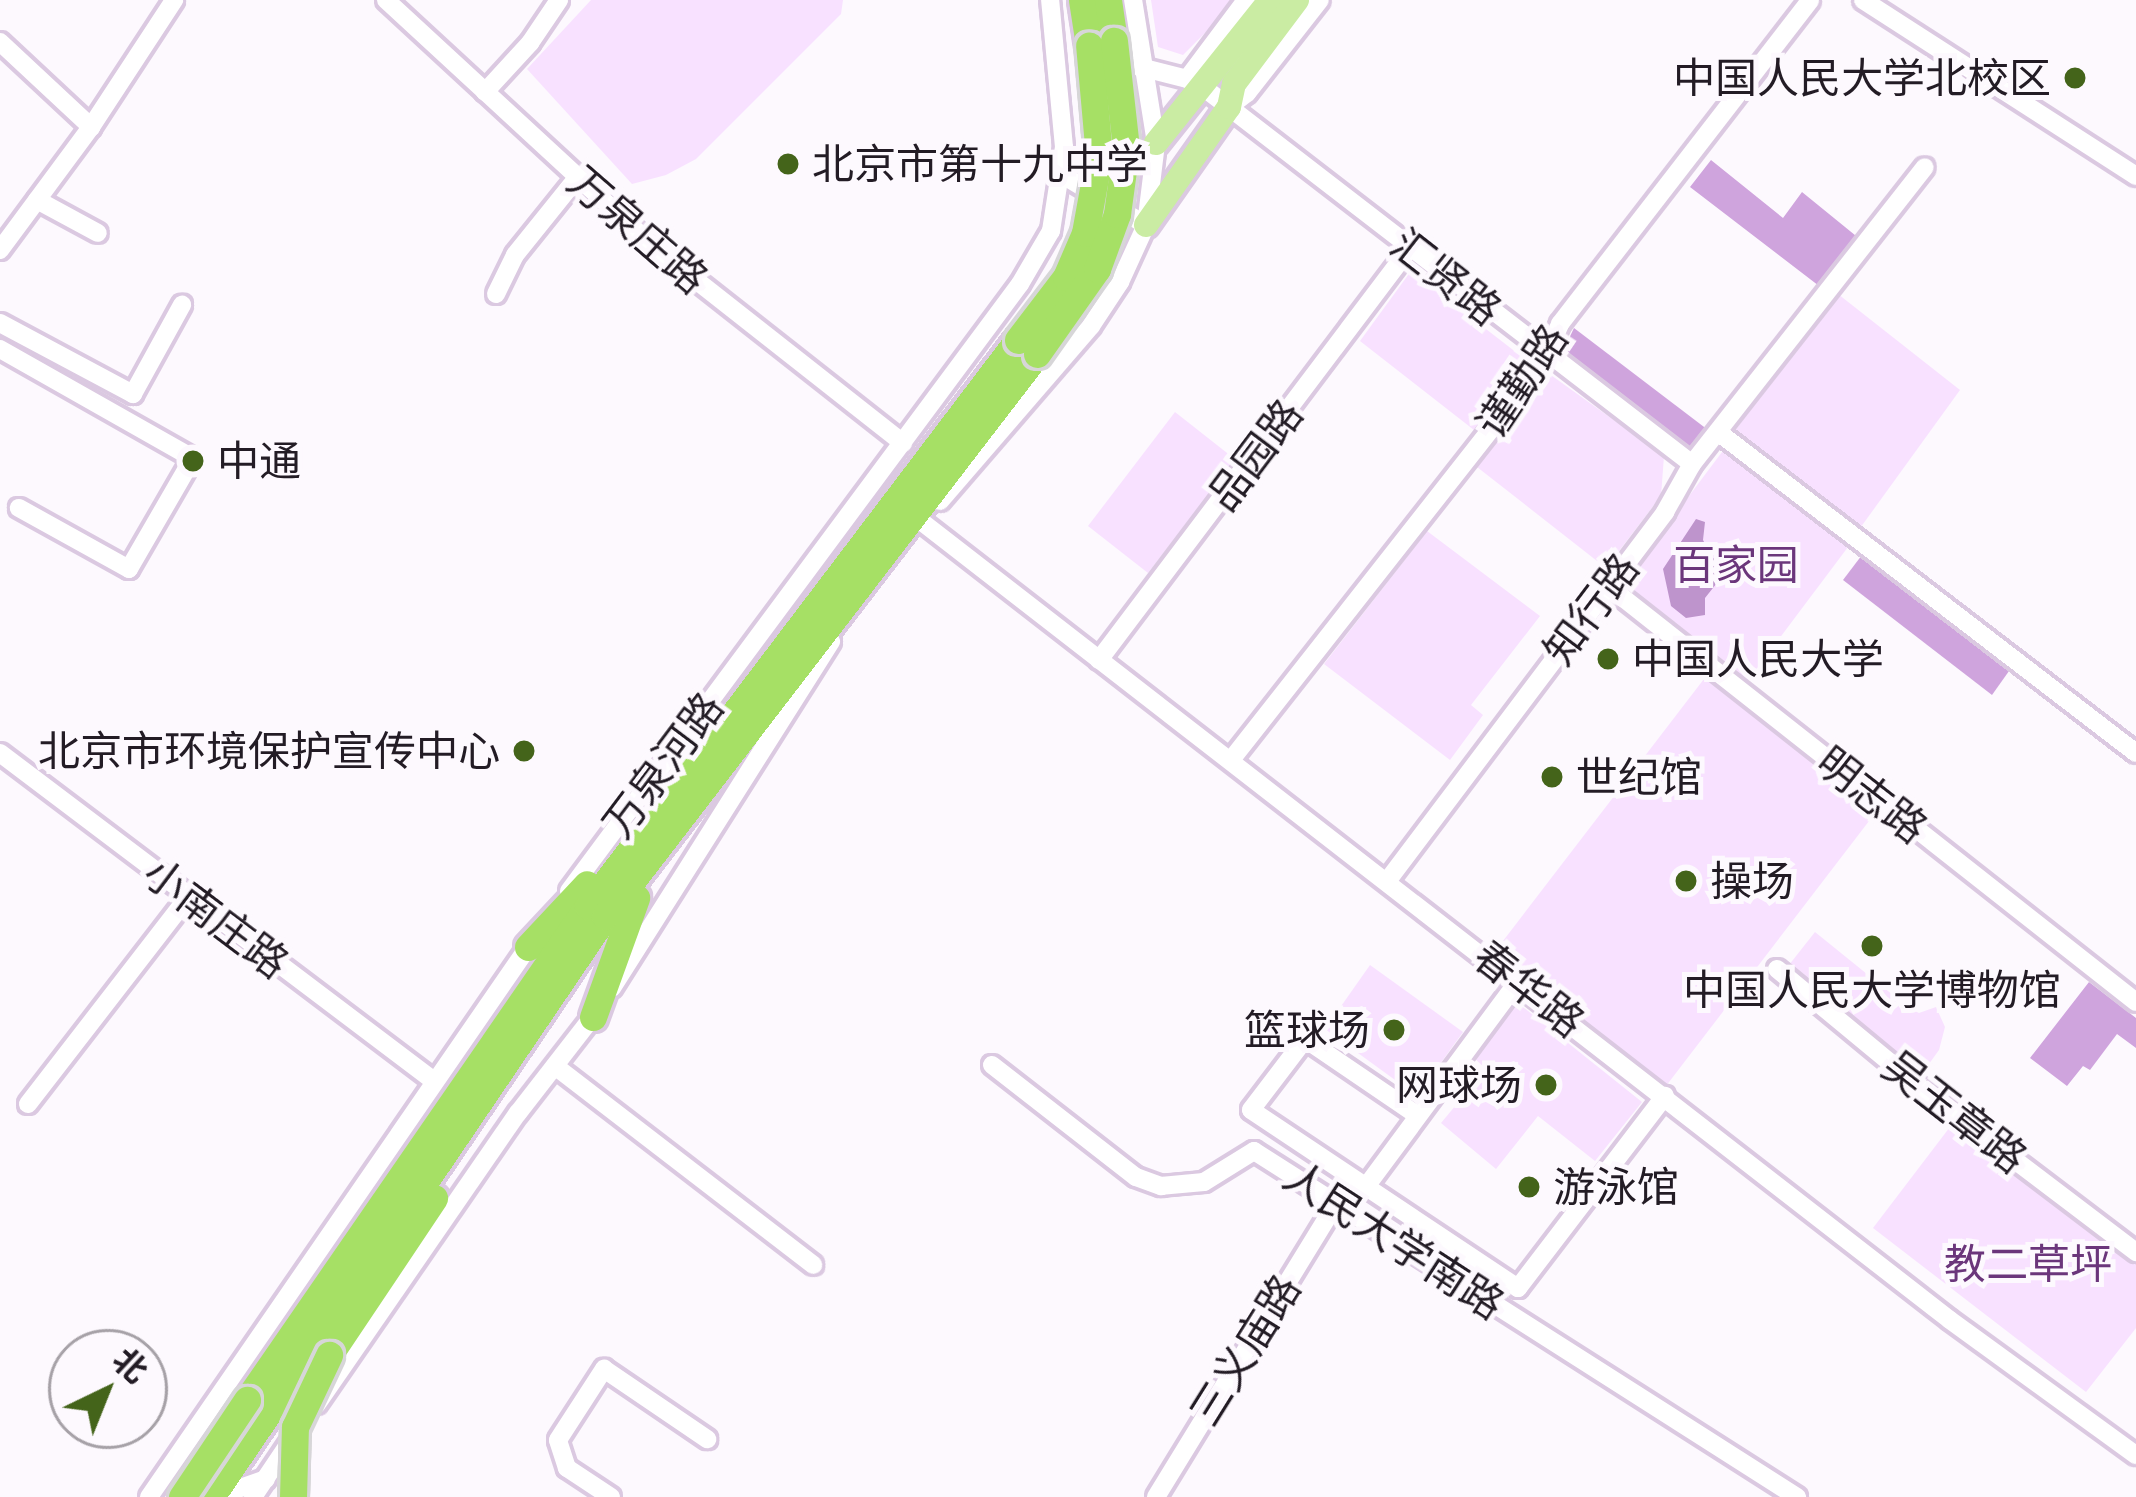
<!DOCTYPE html>
<html>
<head>
<meta charset="utf-8">
<style>
  body { margin:0 }
  #map { position:relative; width:2136px; height:1497px; overflow:hidden; background:#fdf9fe; font-family:Inter,"Noto Sans SC",sans-serif }
  div>[style] { position:absolute }
  [style*='--x'] { left:calc(var(--x)*1px); top:calc(var(--y)*1px); width:calc(var(--w)*1px); rotate:calc(var(--a)*1deg) }
  .green>* { inset:0; background:#f8e1ff }
  .forest>* { inset:0; background:#cfa4dd }
  .water>* { inset:0; background:#be94cc }
  .roads { filter:drop-shadow(3px 0 #dbc9e1) drop-shadow(-3px 0 #dbc9e1) drop-shadow(0 3px #dbc9e1) drop-shadow(0 -3px #dbc9e1) }
  .minor>* { height:18px; margin:-9px; padding:0 9px; transform-origin:9px; border-radius:9px; background:#fff }
  .major>* { height:24px; margin:-12px; padding:0 12px; transform-origin:12px; border-radius:12px; background:#caeca3 }
  .highway>* { height:27px; margin:-13.5px; padding:0 13.5px; transform-origin:13.5px; border-radius:13.5px; background:#a6e065 }
  .bridges { filter:drop-shadow(3px 0 #d7d6d8) drop-shadow(-3px 0 #d7d6d8) drop-shadow(0 3px #d7d6d8) drop-shadow(0 -3px #d7d6d8) }
  .highway-bridge>* { height:27px; margin:-13.5px; padding:0 13.5px; transform-origin:13.5px; border-radius:13.5px; background:#a6e065 }
  .dots>* { width:33px; height:33px; translate:-50% -50%; box-sizing:border-box; border:6px solid #fdf9fe; border-radius:50% }
  span { translate:-50% -50%; white-space:nowrap; text-align:center; line-height:1.15; -webkit-text-stroke:10px #fdf9fe; paint-order:stroke }
  .poi-label { font-size:42px; color:#231c25 }
  .right { translate:-100% -50%; text-align:right }
  .left { translate:0 -50%; text-align:left }
  .street-label { font-size:42px; color:#231c25 }
  .park-label { font-size:42px; color:#6b367b }
  .north { position:absolute; left:48px; top:1329px; width:120px; height:120px; box-sizing:border-box; background:#fdf9fe; border:3px solid #a6a1a7; border-radius:50%; rotate:43deg; font-size:33px; font-weight:700; line-height:48px; text-align:center; color:#231c25 }
  .north::after { content:''; display:block; margin:auto; width:42px; height:54px; background:#44641a; clip-path:polygon(50% 0,100% 100%,50% 72%,0 100%) }
</style>
</head>
<body>
<div id="map">
  <div class="green">
    <div style="clip-path:polygon(591px 0,843px 0,841px 14px,696px 159px,666px 175px,632px 184px,527px 69px)"></div>
    <div style="clip-path:polygon(1151px 0,1238px 0,1183px 55px,1158px 47px)"></div>
    <div style="clip-path:polygon(1411px 271px,1526px 360px,1474px 430px,1360px 341px)"></div>
    <div style="clip-path:polygon(1838px 294px,1960px 390px,1858px 531px,1733px 433px)"></div>
    <div style="clip-path:polygon(1548px 373px,1664px 456px,1661px 496px,1606px 568px,1477px 467px)"></div>
    <div style="clip-path:polygon(1175px 412px,1236px 460px,1148px 573px,1088px 526px)"></div>
    <div style="clip-path:polygon(1725px 448px,1851px 543px,1746px 683px,1620px 588px)"></div>
    <div style="clip-path:polygon(1427px 531px,1540px 616px,1471px 705px,1483px 715px,1450px 760px,1324px 664px)"></div>
    <div style="clip-path:polygon(1707px 675px,1879px 808px,1666px 1086px,1493px 954px)"></div>
    <div style="clip-path:polygon(1815px 932px,1909px 1008px,1919px 1013px,1936px 1007px,1945px 1027px,1939px 1050px,1926px 1068px,1862px 1032px,1785px 970px)"></div>
    <div style="clip-path:polygon(1370px 965px,1463px 1032px,1417px 1096px,1325px 1029px)"></div>
    <div style="clip-path:polygon(1518px 1003px,1642px 1102px,1595px 1161px,1538px 1116px,1496px 1169px,1441px 1123px,1486px 1069px,1474px 1058px)"></div>
    <div style="clip-path:polygon(1953px 1123px,2136px 1264px,2136px 1328px,2086px 1392px,1873px 1228px)"></div>
  </div>
  <div class="forest">
    <div style="clip-path:polygon(1711px 160px,1783px 218px,1802px 192px,1861px 240px,1823px 289px,1690px 187px)"></div>
    <div style="clip-path:polygon(1574px 328px,1708px 430px,1693px 452px,1562px 353px)"></div>
    <div style="clip-path:polygon(1865px 551px,2014px 664px,1992px 695px,1843px 580px)"></div>
    <div style="clip-path:polygon(2089px 982px,2136px 1018px,2136px 1048px,2117px 1034px,2090px 1070px,2083px 1066px,2067px 1086px,2030px 1058px)"></div>
  </div>
  <div class="water">
    <div style="clip-path:polygon(1696px 519px,1705px 522px,1703px 540px,1712px 557px,1728px 569px,1705px 598px,1705px 615px,1686px 618px,1671px 606px,1663px 569px)"></div>
  </div>
  <div class="roads">
    <div class="minor">
      <div style="--x:386;--y:0;--w:359;--a:42.7"></div>
      <div style="--x:650;--y:244;--w:322;--a:38.2"></div>
      <div style="--x:1863;--y:0;--w:325;--a:32.8"></div>
      <div style="--x:0;--y:42;--w:125;--a:43"></div>
      <div style="--x:1136;--y:66;--w:53;--a:14.3"></div>
      <div style="--x:1187;--y:79;--w:99;--a:-53.2"></div>
      <div style="--x:1203;--y:87;--w:617;--a:37.63"></div>
      <div style="--x:485;--y:92;--w:67;--a:-47.4"></div>
      <div style="--x:530;--y:43;--w:52;--a:-56"></div>
      <div style="--x:1229;--y:107;--w:23;--a:-38"></div>
      <div style="--x:1247;--y:93;--w:118;--a:-51.9"></div>
      <div style="--x:1064;--y:176;--w:96;--a:30.9"></div>
      <div style="--x:37;--y:200;--w:69;--a:28.4"></div>
      <div style="--x:0;--y:250;--w:153;--a:-53.5"></div>
      <div style="--x:91;--y:127;--w:152;--a:-56.8"></div>
      <div style="--x:496;--y:294;--w:43;--a:-64"></div>
      <div style="--x:515;--y:255;--w:99;--a:-51.2"></div>
      <div style="--x:0;--y:323;--w:151;--a:28.1"></div>
      <div style="--x:133;--y:394;--w:102;--a:-61.2"></div>
      <div style="--x:0;--y:349;--w:222;--a:29.5"></div>
      <div style="--x:193;--y:458;--w:128;--a:120"></div>
      <div style="--x:129;--y:569;--w:126;--a:-151"></div>
      <div style="--x:1718;--y:432;--w:527;--a:37.52"></div>
      <div style="--x:940;--y:501;--w:231;--a:-49.2"></div>
      <div style="--x:1091;--y:326;--w:53;--a:-56.6"></div>
      <div style="--x:1120;--y:282;--w:63;--a:-65.5"></div>
      <div style="--x:1146;--y:225;--w:83;--a:-83"></div>
      <div style="--x:1156;--y:143;--w:145;--a:-99.1"></div>
      <div style="--x:922;--y:522;--w:1301;--a:37.82"></div>
      <div style="--x:1950;--y:1320;--w:230;--a:36"></div>
      <div style="--x:1608;--y:586;--w:672;--a:38.23"></div>
      <div style="--x:1099;--y:660;--w:515;--a:-52.97"></div>
      <div style="--x:0;--y:753;--w:544;--a:37.08"></div>
      <div style="--x:1231;--y:760;--w:505;--a:-51.84"></div>
      <div style="--x:1543;--y:363;--w:43;--a:-66.4"></div>
      <div style="--x:1560;--y:324;--w:409;--a:-52.3"></div>
      <div style="--x:1388;--y:880;--w:461;--a:-53"></div>
      <div style="--x:1665;--y:512;--w:55;--a:-60.6"></div>
      <div style="--x:1692;--y:464;--w:377;--a:-51.9"></div>
      <div style="--x:569;--y:891;--w:756;--a:-53.39"></div>
      <div style="--x:1020;--y:284;--w:61;--a:-59.7"></div>
      <div style="--x:1051;--y:231;--w:85;--a:-81.2"></div>
      <div style="--x:1064;--y:147;--w:148;--a:-95.4"></div>
      <div style="--x:1777;--y:969;--w:202;--a:39.6"></div>
      <div style="--x:1933;--y:1098;--w:255;--a:37.2"></div>
      <div style="--x:612;--y:988;--w:410;--a:-57.7"></div>
      <div style="--x:992;--y:1065;--w:182;--a:37.9"></div>
      <div style="--x:1136;--y:1177;--w:27;--a:20"></div>
      <div style="--x:1161;--y:1186;--w:43;--a:-5.3"></div>
      <div style="--x:1204;--y:1182;--w:59;--a:-31.8"></div>
      <div style="--x:1254;--y:1151;--w:644;--a:32.51"></div>
      <div style="--x:555;--y:1066;--w:326;--a:37.6"></div>
      <div style="--x:28;--y:1104;--w:262;--a:-52.3"></div>
      <div style="--x:1417;--y:1115;--w:135;--a:-145.8"></div>
      <div style="--x:1305;--y:1039;--w:89;--a:127.3"></div>
      <div style="--x:1251;--y:1110;--w:321;--a:33.7"></div>
      <div style="--x:1518;--y:1288;--w:242;--a:-52.6"></div>
      <div style="--x:1365;--y:1188;--w:259;--a:-53.5"></div>
      <div style="--x:317;--y:1404;--w:354;--a:-55.4"></div>
      <div style="--x:518;--y:1113;--w:129;--a:-52.2"></div>
      <div style="--x:149;--y:1497;--w:680;--a:-55.42"></div>
      <div style="--x:215;--y:1497;--w:54;--a:-19.4"></div>
      <div style="--x:253;--y:1497;--w:73;--a:-56.1"></div>
      <div style="--x:611;--y:1497;--w:53;--a:-146.6"></div>
      <div style="--x:567;--y:1468;--w:29;--a:-108"></div>
      <div style="--x:558;--y:1440;--w:85;--a:-57.1"></div>
      <div style="--x:604;--y:1369;--w:125;--a:34.2"></div>
      <div style="--x:1156;--y:1497;--w:345;--a:-58.5"></div>
    </div>
    <div class="major">
      <div style="--x:1156;--y:143;--w:183;--a:-51.4"></div>
      <div style="--x:1146;--y:225;--w:144;--a:-54.9"></div>
      <div style="--x:1229;--y:107;--w:24;--a:-78"></div>
      <div style="--x:1234;--y:84;--w:105;--a:-53.1"></div>
    </div>
    <div class="highway">
      <div style="--x:1082;--y:0;--w:46;--a:81.2"></div>
      <div style="--x:1108;--y:0;--w:41;--a:81.7"></div>
      <div style="--x:528;--y:947;--w:86;--a:-46.9"></div>
      <div style="--x:593;--y:1017;--w:127;--a:-70.1"></div>
      <div style="--x:329;--y:1355;--w:189;--a:-56.2"></div>
      <div style="--x:247;--y:1400;--w:600;--a:-55.38"></div>
      <div style="--x:588;--y:906;--w:711;--a:-52.78"></div>
      <div style="--x:211;--y:1497;--w:702;--a:-55.86"></div>
      <div style="--x:605;--y:916;--w:709;--a:-52.45"></div>
    </div>
  </div>
  <div class="bridges">
    <div class="highway-bridge">
      <div style="--x:1018;--y:340;--w:79;--a:-52.7"></div>
      <div style="--x:1066;--y:277;--w:48;--a:-66.6"></div>
      <div style="--x:1085;--y:233;--w:78;--a:-79.7"></div>
      <div style="--x:1099;--y:156;--w:111;--a:-95.1"></div>
      <div style="--x:1037;--y:354;--w:104;--a:-54.8"></div>
      <div style="--x:1097;--y:269;--w:59;--a:-70"></div>
      <div style="--x:1117;--y:214;--w:67;--a:-82.2"></div>
      <div style="--x:1126;--y:148;--w:108;--a:-96.4"></div>
      <div style="--x:182;--y:1497;--w:117;--a:-56.2"></div>
      <div style="--x:293;--y:1497;--w:70;--a:-88.4"></div>
      <div style="--x:295;--y:1427;--w:80;--a:-64.7"></div>
    </div>
  </div>
  <div class="dots">
    <div style="left:2075px;top:78px;background:#44641a"></div>
    <div style="left:788px;top:164px;background:#44641a"></div>
    <div style="left:193px;top:461px;background:#44641a"></div>
    <div style="left:1608px;top:659px;background:#44641a"></div>
    <div style="left:524px;top:751px;background:#44641a"></div>
    <div style="left:1552px;top:777px;background:#44641a"></div>
    <div style="left:1686px;top:881px;background:#44641a"></div>
    <div style="left:1872px;top:946px;background:#44641a"></div>
    <div style="left:1394px;top:1030px;background:#44641a"></div>
    <div style="left:1546px;top:1085px;background:#44641a"></div>
    <div style="left:1529px;top:1187px;background:#44641a"></div>
  </div>
  <div class="poi-label">
    <span class="right" style="left:2051px;top:78px">中国人民大学北校区</span>
    <span class="left" style="left:812px;top:164px">北京市第十九中学</span>
    <span class="left" style="left:217px;top:461px">中通</span>
    <span class="left" style="left:1632px;top:659px">中国人民大学</span>
    <span class="right" style="left:500px;top:751px">北京市环境保护宣传中心</span>
    <span class="left" style="left:1576px;top:777px">世纪馆</span>
    <span class="left" style="left:1710px;top:881px">操场</span>
    <span style="left:1872px;top:990px">中国人民大学博物馆</span>
    <span class="right" style="left:1370px;top:1030px">篮球场</span>
    <span class="right" style="left:1522px;top:1085px">网球场</span>
    <span class="left" style="left:1553px;top:1187px">游泳馆</span>
  </div>
  <div class="street-label">
    <span style="left:638px;top:230px;rotate:41deg">万泉庄路</span>
    <span style="left:1446px;top:277px;rotate:38deg">汇贤路</span>
    <span style="left:1522px;top:381px;rotate:-56deg">谨勤路</span>
    <span style="left:1255px;top:455px;rotate:-53deg">品园路</span>
    <span style="left:1591px;top:609px;rotate:-53deg">知行路</span>
    <span style="left:663px;top:765px;rotate:-53deg">万泉河路</span>
    <span style="left:1872px;top:795px;rotate:38deg">明志路</span>
    <span style="left:216px;top:918px;rotate:37deg">小南庄路</span>
    <span style="left:1529px;top:989px;rotate:38deg">春华路</span>
    <span style="left:1955px;top:1112px;rotate:38deg">吴玉章路</span>
    <span style="left:1394px;top:1240px;rotate:33deg">人民大学南路</span>
    <span style="left:1245px;top:1350px;rotate:-58deg">三义庙路</span>
  </div>
  <div class="park-label">
    <span style="left:1736px;top:565px">百家园</span>
    <span style="left:2028px;top:1264px">教二草坪</span>
  </div>
  <div class="north">北</div>
</div>
</body>
</html>
